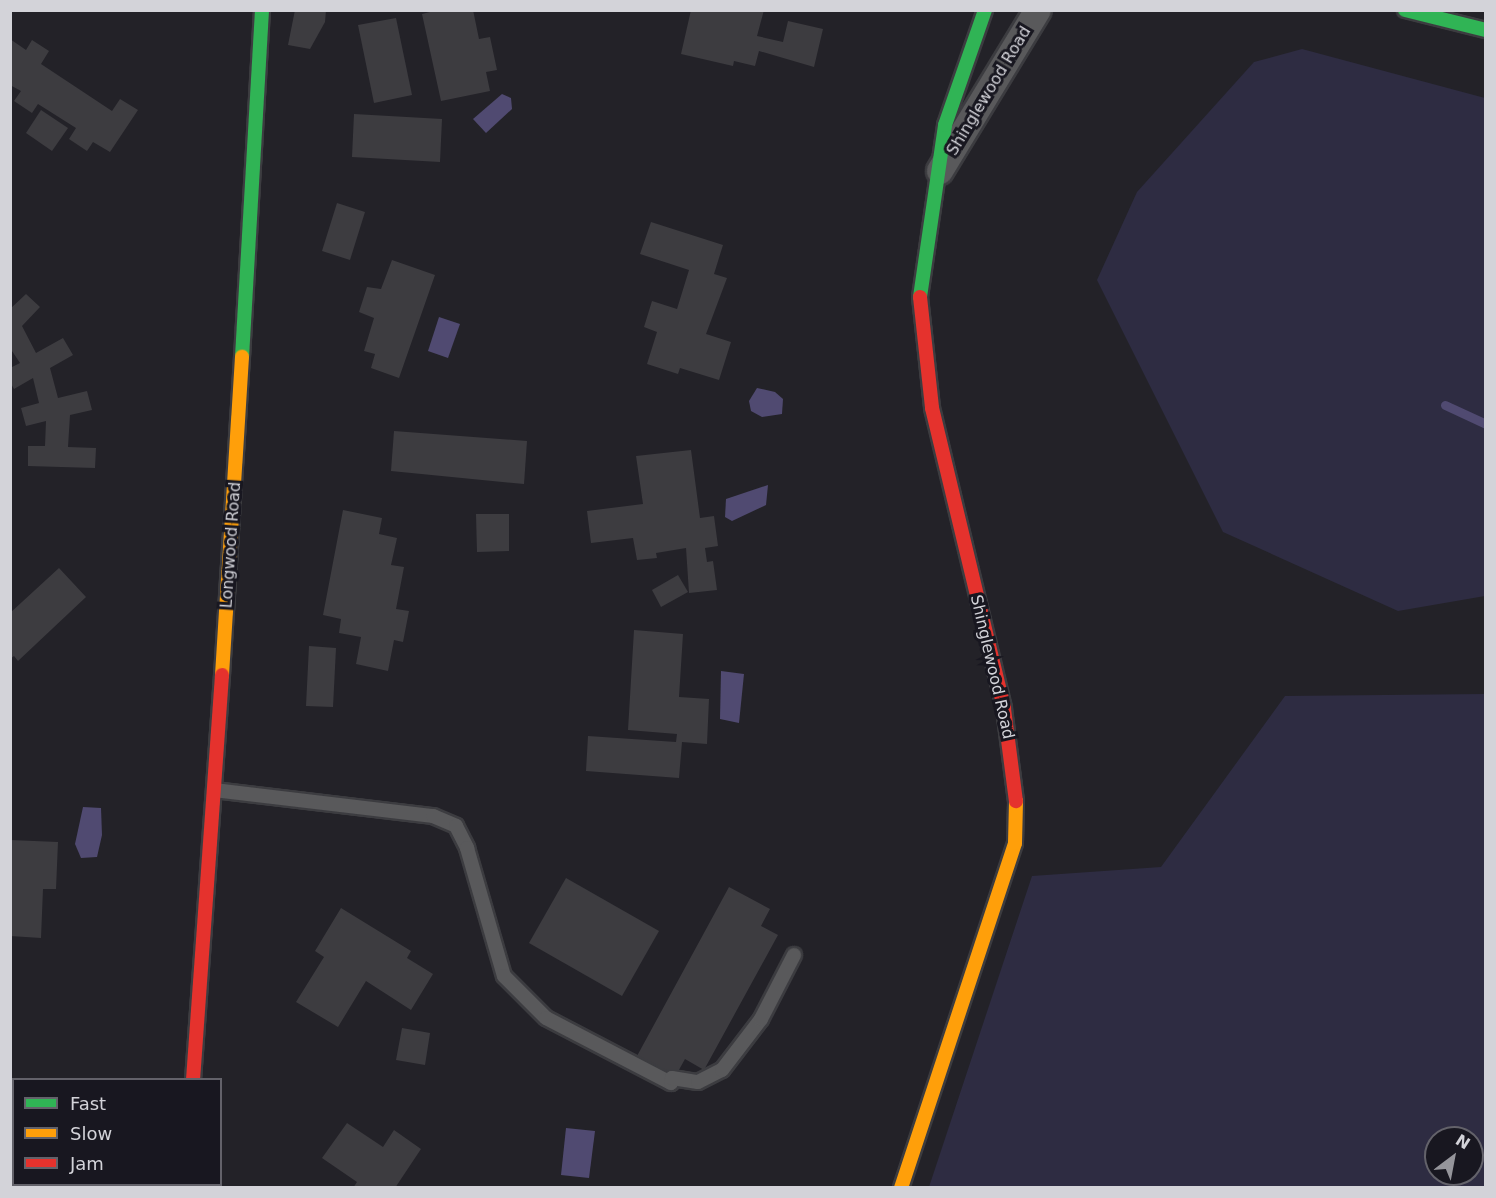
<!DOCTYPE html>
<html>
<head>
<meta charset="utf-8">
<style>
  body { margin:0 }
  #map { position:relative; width:1496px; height:1198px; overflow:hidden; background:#232228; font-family:"DejaVu Sans",sans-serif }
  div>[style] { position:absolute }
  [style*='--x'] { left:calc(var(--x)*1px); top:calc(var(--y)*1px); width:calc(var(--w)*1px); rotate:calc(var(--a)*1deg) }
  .green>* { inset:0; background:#2e2c42 }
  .water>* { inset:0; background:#504a71 }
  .stream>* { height:9px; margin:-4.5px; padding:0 4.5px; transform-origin:4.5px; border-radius:4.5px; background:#504a71 }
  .building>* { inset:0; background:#3d3c40 }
  .roads { filter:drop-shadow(2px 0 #3c3c40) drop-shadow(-2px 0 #3c3c40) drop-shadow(0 2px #3c3c40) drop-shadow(0 -2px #3c3c40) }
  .lane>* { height:14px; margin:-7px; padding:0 7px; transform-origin:7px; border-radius:7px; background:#59595b }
  .street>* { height:26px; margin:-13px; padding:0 13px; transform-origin:13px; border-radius:13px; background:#59595b }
  .fast>* { height:14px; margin:-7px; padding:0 7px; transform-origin:7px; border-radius:7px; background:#30b455 }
  .slow>* { height:14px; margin:-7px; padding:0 7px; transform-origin:7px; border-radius:7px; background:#ff9f0a }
  .jam>* { height:14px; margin:-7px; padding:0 7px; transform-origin:7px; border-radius:7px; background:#e5322d }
  span { translate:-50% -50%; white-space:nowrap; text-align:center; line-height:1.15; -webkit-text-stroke:6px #181720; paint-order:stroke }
  .street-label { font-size:16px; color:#d3d3d9 }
  .frame { position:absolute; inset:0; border:12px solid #d3d3d9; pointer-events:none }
  .legend { position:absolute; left:12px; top:1078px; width:210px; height:108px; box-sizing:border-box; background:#181720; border:2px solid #63626a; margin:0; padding:8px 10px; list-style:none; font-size:18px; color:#d3d3d9 }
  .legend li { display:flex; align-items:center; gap:12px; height:30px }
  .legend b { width:30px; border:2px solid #63626a }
  .north { position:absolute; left:1424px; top:1126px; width:60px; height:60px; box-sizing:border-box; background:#181720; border:2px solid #63626a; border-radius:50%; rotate:32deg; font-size:16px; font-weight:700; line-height:24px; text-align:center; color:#d3d3d9 }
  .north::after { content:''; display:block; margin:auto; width:21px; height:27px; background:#95959b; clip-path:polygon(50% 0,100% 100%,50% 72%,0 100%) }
</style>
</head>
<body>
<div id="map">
  <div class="green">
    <div style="clip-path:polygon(1302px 49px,1485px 98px,1485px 596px,1398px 611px,1223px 532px,1097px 280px,1137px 192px,1254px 62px)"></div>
    <div style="clip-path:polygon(evenodd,1485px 694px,1485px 1187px,929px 1187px,1032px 876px,1161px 867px,1285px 696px,1485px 694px,1436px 1138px,1472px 1138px,1472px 1174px,1436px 1174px,1436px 1138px)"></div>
  </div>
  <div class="water">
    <div style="clip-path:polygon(502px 94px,511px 98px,512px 109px,486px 133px,473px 119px)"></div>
    <div style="clip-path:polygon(439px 317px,460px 324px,448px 358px,428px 351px)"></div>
    <div style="clip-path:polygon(757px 388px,775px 392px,783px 399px,782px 414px,762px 417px,751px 411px,749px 401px)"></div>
    <div style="clip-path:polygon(768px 485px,766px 505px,732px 521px,725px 517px,726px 499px)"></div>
    <div style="clip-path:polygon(721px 671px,744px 674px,739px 723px,720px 719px)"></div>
    <div style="clip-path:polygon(83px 807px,101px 808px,102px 835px,97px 857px,81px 858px,75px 844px)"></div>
    <div style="clip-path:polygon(566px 1128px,595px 1131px,589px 1178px,561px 1175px)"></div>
  </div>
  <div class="stream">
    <div style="--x:1445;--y:405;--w:45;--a:24.9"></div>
  </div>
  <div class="building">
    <div style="clip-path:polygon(295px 10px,326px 10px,325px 22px,310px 49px,288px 45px)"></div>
    <div style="clip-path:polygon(438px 10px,473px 10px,479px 39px,490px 37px,497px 70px,486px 72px,490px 91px,441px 101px,422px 14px)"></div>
    <div style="clip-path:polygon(691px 10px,764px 10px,757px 36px,783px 42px,788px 21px,823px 29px,814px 67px,759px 51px,755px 66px,734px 61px,733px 66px,681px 54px)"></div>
    <div style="clip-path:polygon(396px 18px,412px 95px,374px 103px,358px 25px)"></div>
    <div style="clip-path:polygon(10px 39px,26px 50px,32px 40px,49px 51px,41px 64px,112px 111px,120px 99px,138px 110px,110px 152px,93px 142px,87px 151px,69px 139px,76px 128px,38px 104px,32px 113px,14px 101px,21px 91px,10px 85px)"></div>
    <div style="clip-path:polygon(41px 110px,68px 128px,52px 151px,26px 133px)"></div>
    <div style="clip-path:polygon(354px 114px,442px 119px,440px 162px,352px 157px)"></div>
    <div style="clip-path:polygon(337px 203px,365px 212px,350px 260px,322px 251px)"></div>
    <div style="clip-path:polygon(651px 222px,723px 245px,714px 274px,727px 278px,706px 334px,731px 342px,719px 380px,680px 368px,678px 374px,647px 364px,657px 332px,644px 327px,652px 301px,677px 309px,689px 270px,640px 254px)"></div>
    <div style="clip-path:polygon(392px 260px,435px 275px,399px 378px,371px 368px,375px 354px,364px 351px,374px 318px,359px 312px,367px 287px,381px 289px)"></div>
    <div style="clip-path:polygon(26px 294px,40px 307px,22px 326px,36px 353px,63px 338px,73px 355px,50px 368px,58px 398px,87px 391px,92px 410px,70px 415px,68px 447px,96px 448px,95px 468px,28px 466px,28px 446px,45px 446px,46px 421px,26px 426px,21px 408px,39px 403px,33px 378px,14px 389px,10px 382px,10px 368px,20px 363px,10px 348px,10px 309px)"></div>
    <div style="clip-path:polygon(394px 431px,527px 441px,524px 484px,391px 471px)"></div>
    <div style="clip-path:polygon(691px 450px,700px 518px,714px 516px,718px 546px,705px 548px,707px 562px,713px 561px,717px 590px,689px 593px,686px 548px,656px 553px,657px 558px,637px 560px,633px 538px,591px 543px,587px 511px,643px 504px,636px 456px)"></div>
    <div style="clip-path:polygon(343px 510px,382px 518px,379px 534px,397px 538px,391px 565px,404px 567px,396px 609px,409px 611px,403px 642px,394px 640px,388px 671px,356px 664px,361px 637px,339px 633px,341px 619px,323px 615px)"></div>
    <div style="clip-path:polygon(476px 514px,509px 514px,509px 551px,477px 552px)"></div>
    <div style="clip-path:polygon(59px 568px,86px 597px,18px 661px,14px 656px,10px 659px,10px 613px)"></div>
    <div style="clip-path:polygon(678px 575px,688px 592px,661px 607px,652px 590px)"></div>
    <div style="clip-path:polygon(634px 630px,683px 634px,679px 697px,709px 699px,707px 744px,682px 742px,679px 778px,586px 771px,588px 736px,676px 742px,677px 734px,628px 730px)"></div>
    <div style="clip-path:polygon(309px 646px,336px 648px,333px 707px,306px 706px)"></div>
    <div style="clip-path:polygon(10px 840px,58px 842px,56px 889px,43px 889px,41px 938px,10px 936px)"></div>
    <div style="clip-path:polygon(566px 878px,659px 931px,622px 996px,529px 943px)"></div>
    <div style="clip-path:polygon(729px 887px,770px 909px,761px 926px,778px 935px,704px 1070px,685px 1059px,675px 1077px,637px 1056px)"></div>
    <div style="clip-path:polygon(341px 908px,411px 951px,407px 958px,433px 974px,411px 1010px,366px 981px,338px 1027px,296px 1002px,324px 957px,315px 951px)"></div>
    <div style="clip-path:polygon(402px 1028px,430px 1033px,425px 1065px,396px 1060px)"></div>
    <div style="clip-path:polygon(10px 1083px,14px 1083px,14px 1183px,10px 1183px)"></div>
    <div style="clip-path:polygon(347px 1123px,383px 1147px,394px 1130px,421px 1149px,395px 1188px,353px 1188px,357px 1182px,322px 1158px)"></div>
  </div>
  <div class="roads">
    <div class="lane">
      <div style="--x:214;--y:790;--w:221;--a:6.8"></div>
      <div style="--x:433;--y:816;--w:25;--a:23"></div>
      <div style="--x:456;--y:826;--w:25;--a:63"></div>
      <div style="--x:467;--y:848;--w:133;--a:73.9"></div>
      <div style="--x:504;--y:976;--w:59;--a:45"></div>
      <div style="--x:546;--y:1018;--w:141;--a:27.5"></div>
      <div style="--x:671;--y:1083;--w:5;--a:-79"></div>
      <div style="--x:672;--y:1078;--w:26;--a:9"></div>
      <div style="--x:698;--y:1082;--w:27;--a:-27"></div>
      <div style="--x:722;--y:1070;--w:64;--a:-52.6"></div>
      <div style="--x:761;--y:1019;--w:72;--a:-62.7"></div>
    </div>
    <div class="street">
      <div style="--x:940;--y:171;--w:188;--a:-58.7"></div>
      <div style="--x:187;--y:1188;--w:4;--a:-90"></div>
    </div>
    <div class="fast">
      <div style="--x:1405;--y:10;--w:83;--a:13.9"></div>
      <div style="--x:920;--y:297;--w:174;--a:-81.7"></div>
      <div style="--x:945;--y:125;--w:122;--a:-70.8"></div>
      <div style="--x:242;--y:357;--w:348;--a:-86.7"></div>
    </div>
    <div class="slow">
      <div style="--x:222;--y:675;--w:319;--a:-86.4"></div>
      <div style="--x:901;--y:1188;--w:363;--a:-71.7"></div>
      <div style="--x:1015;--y:843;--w:42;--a:-88.6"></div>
    </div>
    <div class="jam">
      <div style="--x:920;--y:297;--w:112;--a:83.8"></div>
      <div style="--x:932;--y:408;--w:309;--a:76.5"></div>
      <div style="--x:1004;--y:709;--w:93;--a:82.6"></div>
      <div style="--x:193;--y:1080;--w:406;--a:-85.9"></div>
    </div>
  </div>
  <div class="street-label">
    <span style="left:989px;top:91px;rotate:-59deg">Shinglewood Road</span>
    <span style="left:231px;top:545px;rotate:-86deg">Longwood Road</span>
    <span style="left:992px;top:667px;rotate:77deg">Shinglewood Road</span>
  </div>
  <div class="frame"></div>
  <ul class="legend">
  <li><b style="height:8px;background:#30b455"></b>Fast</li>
  <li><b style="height:8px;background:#ff9f0a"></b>Slow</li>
  <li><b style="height:8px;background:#e5322d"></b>Jam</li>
  </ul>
  <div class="north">N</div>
</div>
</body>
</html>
